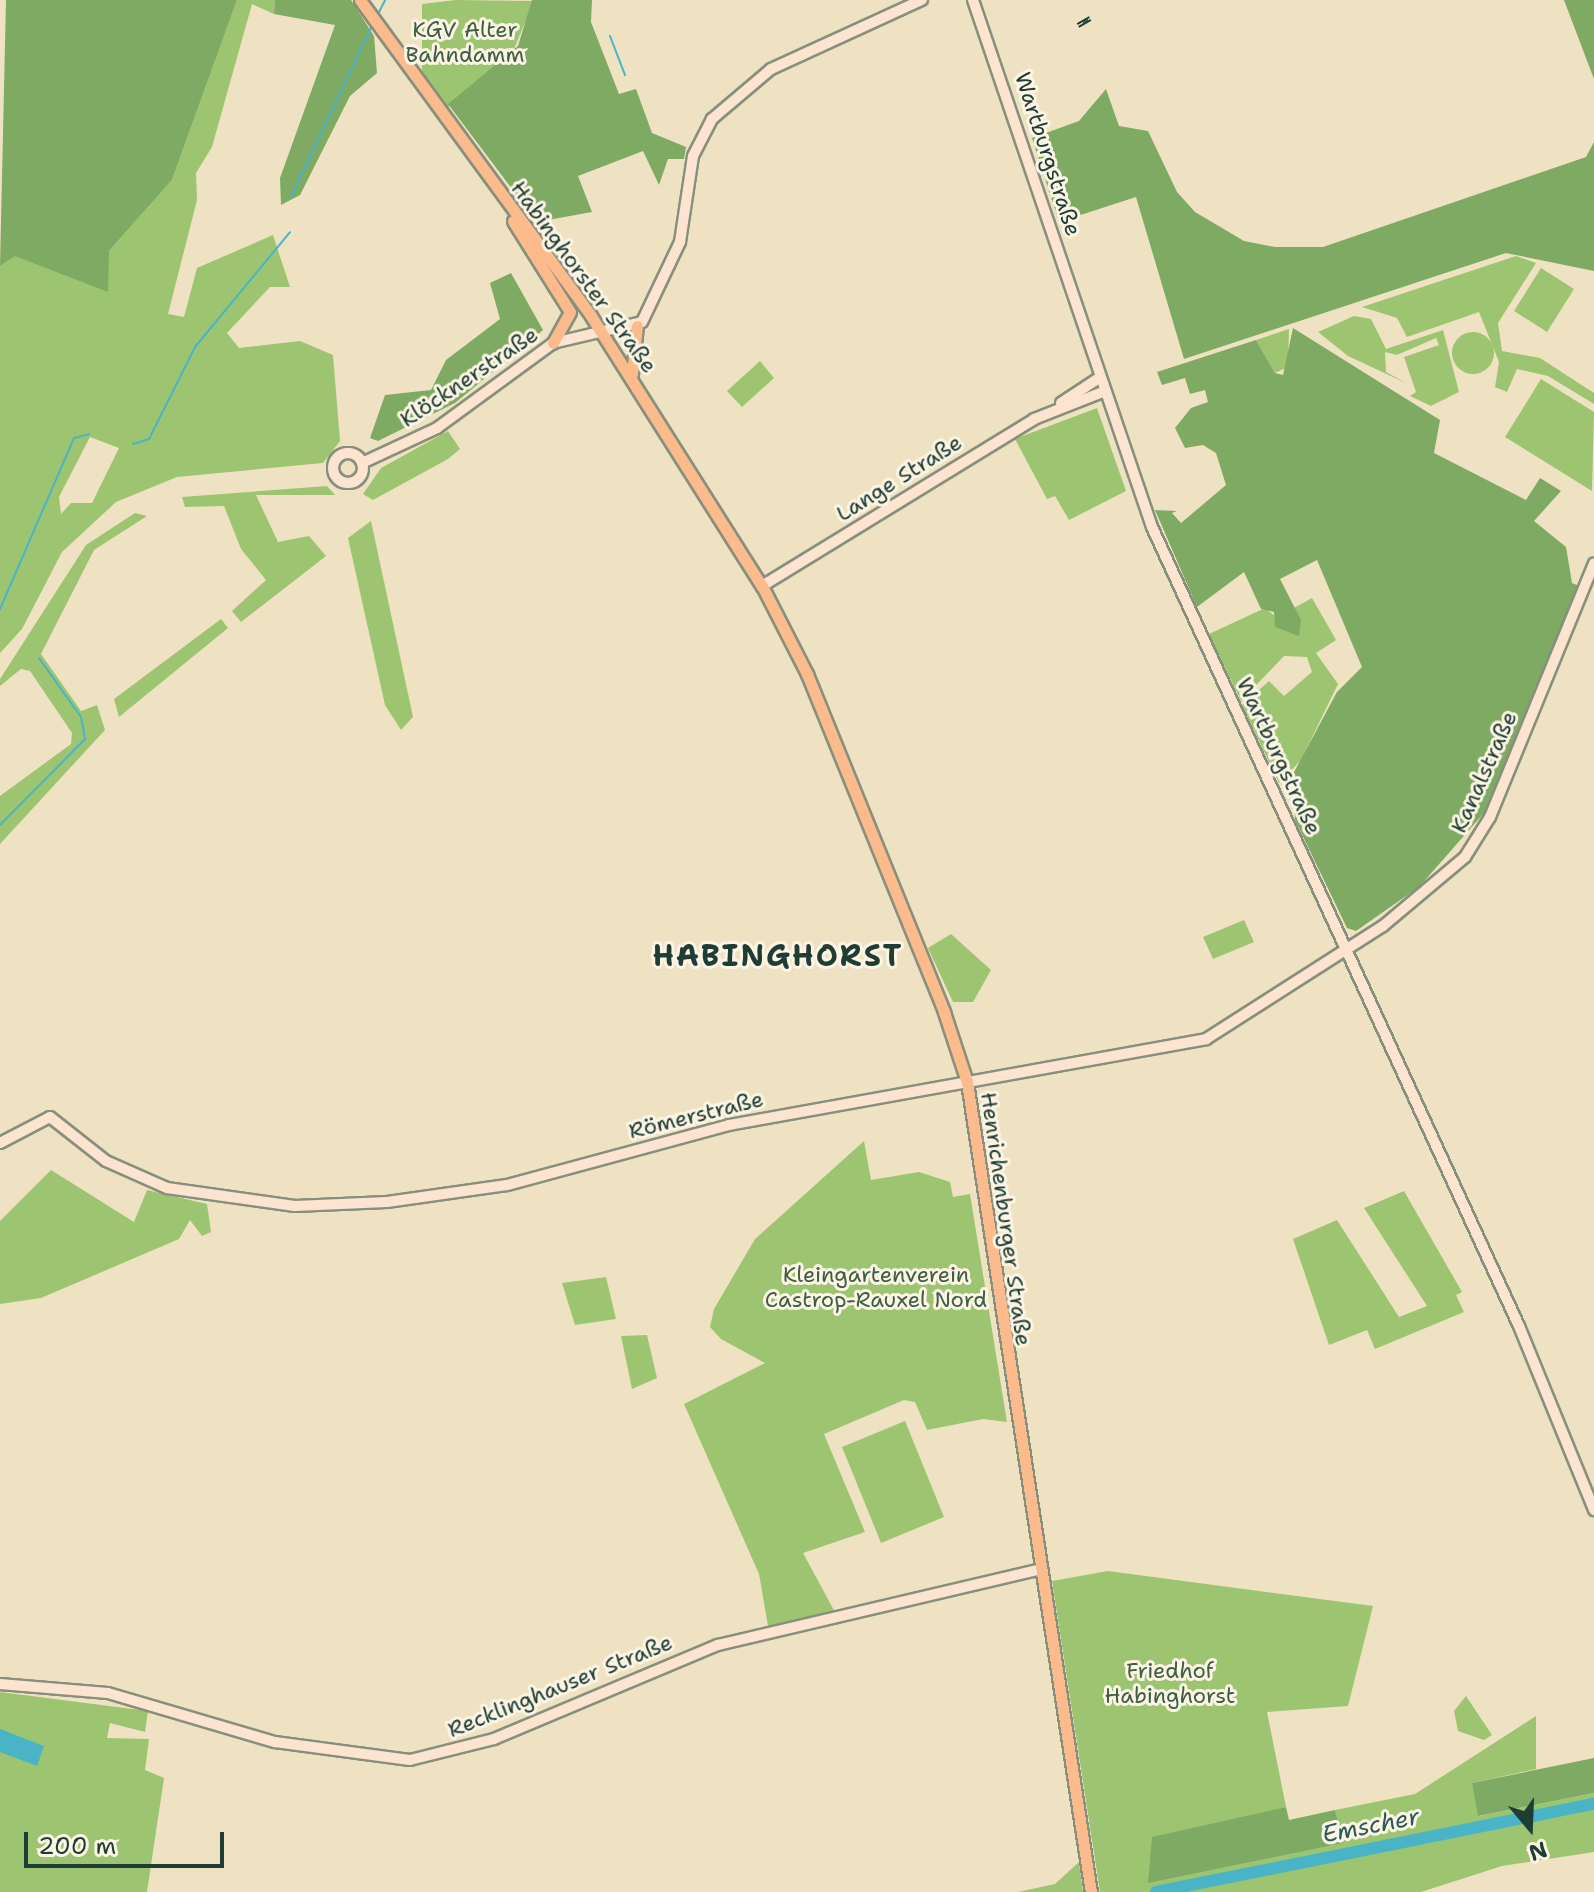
<!DOCTYPE html>
<html>
<head>
<meta charset="utf-8">
<style>
  body { margin:0 }
  #map { position:relative; width:1594px; height:1892px; overflow:hidden; background:#efe2c3; font-family:"Shantell Sans",sans-serif }
  div>[style] { position:absolute }
  [style*='--x'] { left:calc(var(--x)*1px); top:calc(var(--y)*1px); width:calc(var(--w)*1px); rotate:calc(var(--a)*1deg) }
  .green>* { inset:0; background:#9dc571 }
  .round { border-radius:50% }
  .forest>* { inset:0; background:#7eaa63 }
  .water>* { inset:0; background:#49b4c6 }
  .stream>* { height:2px; margin:-1px; padding:0 1px; transform-origin:1px; border-radius:1px; background:#49b4c6 }
  .river>* { height:12px; margin:-6px; padding:0 6px; transform-origin:6px; border-radius:6px; background:#49b4c6 }
  .roads { filter:drop-shadow(2px 0 #87907c) drop-shadow(-2px 0 #87907c) drop-shadow(0 2px #87907c) drop-shadow(0 -2px #87907c) }
  .secondary>* { height:10px; margin:-5px; padding:0 5px; transform-origin:5px; border-radius:5px; background:#fde4d1 }
  .secondary>.ring { margin:-5px; padding:0; box-sizing:content-box; background:none; border:10px solid #fde4d1; border-radius:50% }
  .primary>* { height:11px; margin:-5.5px; padding:0 5.5px; transform-origin:5.5px; border-radius:5.5px; background:#fbbb8d }
  .rail>* { height:5px; margin-top:-2.5px; transform-origin:0; background:repeating-linear-gradient(90deg,#fcf5e5 0 6px,#1f3d34 0 12px); box-sizing:border-box; border-block:2px solid #1f3d34 }
  span { translate:-50% -50%; white-space:nowrap; text-align:center; line-height:1.15; -webkit-text-stroke:6px #fcf5e5; paint-order:stroke }
  .park-label { font-size:22px; color:#3e5f43 }
  .street-label { font-size:22px; color:#1f3d34 }
  .water-label { font-size:24px; color:#2a5b58; font-style:italic }
  .district-label { font-size:30px; color:#1f3d34; font-weight:700; letter-spacing:2px }
  .north { position:absolute; left:1490px; top:1788px; width:80px; height:80px; -webkit-text-stroke:6px #fcf5e5; paint-order:stroke; rotate:161deg; font-size:22px; font-weight:700; line-height:32px; text-align:center; color:#1f3d34 }
  .north::after { content:''; display:block; margin:auto; width:28px; height:36px; background:#1f3d34; clip-path:polygon(50% 0,100% 100%,50% 72%,0 100%) }
  .scale { position:absolute; left:24px; top:1832px; width:200px; height:36px; box-sizing:border-box; border:4px solid #1f3d34; border-top:0; padding-left:10px; font-size:24px; line-height:28px; white-space:nowrap; color:#1f3d34; -webkit-text-stroke:6px #fcf5e5; paint-order:stroke }
</style>
</head>
<body>
<div id="map">
  <div class="green">
    <div style="clip-path:polygon(evenodd,237px 0,275px 0,274px 14px,252px 4px,212px 147px,196px 173px,197px 200px,168px 314px,184px 317px,197px 268px,273px 235px,290px 287px,270px 287px,227px 333px,239px 348px,300px 341px,333px 355px,340px 441px,323px 463px,177px 477px,116px 502px,62px 552px,22px 629px,0 653px,0 266px,14px 256px,109px 251px,172px 180px,237px 0,90px 437px,119px 448px,92px 503px,71px 503px,61px 514px,59px 497px,90px 437px)"></div>
    <div style="clip-path:polygon(456px 0,534px 1px,509px 61px,448px 107px,422px 71px,422px 4px)"></div>
    <div style="clip-path:polygon(1516px 256px,1536px 263px,1498px 323px,1502px 351px,1540px 358px,1594px 393px,1594px 404px,1548px 376px,1517px 369px,1507px 392px,1495px 387px,1499px 362px,1479px 312px,1407px 337px,1397px 318px,1362px 307px)"></div>
    <div style="clip-path:polygon(1541px 268px,1574px 289px,1547px 332px,1514px 311px)"></div>
    <div style="clip-path:polygon(1354px 316px,1371px 319px,1386px 349px,1443px 330px,1459px 392px,1431px 406px,1410px 396px,1416px 392px,1404px 357px,1439px 345px,1436px 338px,1397px 355px,1385px 352px,1386px 372px,1408px 384px,1348px 356px,1318px 332px)"></div>
    <div style="clip-path:polygon(1289px 329px,1288px 367px,1275px 373px,1256px 340px)"></div>
    <div class="round" style="left:1452px;top:332px;width:42px;height:42px"></div>
    <div style="clip-path:polygon(760px 361px,774px 378px,742px 407px,727px 391px)"></div>
    <div style="clip-path:polygon(1541px 379px,1594px 412px,1592px 491px,1505px 437px)"></div>
    <div style="clip-path:polygon(1097px 408px,1126px 491px,1069px 520px,1055px 496px,1047px 499px,1015px 439px)"></div>
    <div style="clip-path:polygon(448px 431px,460px 449px,448px 459px,373px 500px,363px 494px,381px 468px)"></div>
    <div style="clip-path:polygon(327px 486px,335px 495px,256px 495px,278px 542px,309px 536px,326px 556px,241px 622px,232px 611px,266px 580px,241px 549px,224px 506px,185px 507px,182px 497px)"></div>
    <div style="clip-path:polygon(135px 513px,147px 516px,94px 550px,41px 654px,81px 711px,97px 705px,105px 730px,0 844px,0 796px,71px 744px,72px 733px,30px 671px,21px 669px,0 686px,0 679px,86px 545px)"></div>
    <div style="clip-path:polygon(371px 521px,413px 717px,401px 730px,385px 705px,348px 538px)"></div>
    <div style="clip-path:polygon(1312px 598px,1336px 640px,1316px 653px,1338px 684px,1301px 760px,1279px 783px,1242px 705px,1269px 681px,1284px 696px,1312px 672px,1307px 657px,1284px 656px,1241px 701px,1209px 634px,1265px 608px,1299px 636px,1294px 608px)"></div>
    <div style="clip-path:polygon(221px 619px,228px 628px,119px 717px,114px 699px)"></div>
    <div style="clip-path:polygon(1244px 920px,1254px 942px,1213px 959px,1203px 937px)"></div>
    <div style="clip-path:polygon(951px 934px,991px 970px,973px 1002px,953px 1002px,928px 948px)"></div>
    <div style="clip-path:polygon(864px 1141px,871px 1180px,919px 1172px,950px 1182px,953px 1197px,970px 1194px,1007px 1422px,983px 1419px,927px 1430px,915px 1402px,904px 1400px,824px 1434px,865px 1532px,803px 1553px,836px 1614px,768px 1626px,759px 1574px,684px 1404px,765px 1363px,721px 1339px,710px 1327px,714px 1309px,755px 1239px)"></div>
    <div style="clip-path:polygon(51px 1170px,134px 1222px,147px 1190px,207px 1204px,211px 1232px,202px 1236px,190px 1220px,179px 1239px,41px 1298px,0 1304px,0 1221px)"></div>
    <div style="clip-path:polygon(1404px 1191px,1462px 1292px,1456px 1295px,1464px 1312px,1375px 1349px,1367px 1330px,1329px 1345px,1293px 1239px,1337px 1220px,1399px 1317px,1427px 1306px,1364px 1208px)"></div>
    <div style="clip-path:polygon(606px 1277px,616px 1319px,575px 1325px,562px 1283px)"></div>
    <div style="clip-path:polygon(647px 1335px,657px 1378px,632px 1389px,621px 1336px)"></div>
    <div style="clip-path:polygon(905px 1421px,944px 1517px,881px 1543px,842px 1447px)"></div>
    <div style="clip-path:polygon(1108px 1571px,1373px 1606px,1348px 1706px,1267px 1712px,1286px 1807px,1254px 1815px,1342px 1843px,1335px 1810px,1415px 1794px,1536px 1716px,1536px 1769px,1472px 1783px,1479px 1816px,1594px 1793px,1594px 1852px,1502px 1866px,1421px 1892px,1100px 1892px,1052px 1581px)"></div>
    <div style="clip-path:polygon(0 1692px,148px 1711px,145px 1732px,110px 1723px,107px 1738px,149px 1739px,145px 1770px,164px 1778px,147px 1892px,0 1892px)"></div>
    <div style="clip-path:polygon(1466px 1696px,1492px 1735px,1484px 1740px,1458px 1731px,1454px 1711px)"></div>
    <div style="clip-path:polygon(1079px 1862px,1083px 1892px,1018px 1892px,1055px 1884px)"></div>
  </div>
  <div class="forest">
    <div style="clip-path:polygon(6px 0,237px 0,172px 180px,109px 251px,108px 292px,15px 256px,0 266px)"></div>
    <div style="clip-path:polygon(275px 0,351px 0,374px 36px,377px 73px,350px 96px,300px 195px,281px 205px,280px 178px,335px 25px,274px 14px)"></div>
    <div style="clip-path:polygon(532px 0,592px 0,591px 22px,619px 94px,636px 89px,652px 133px,686px 147px,684px 159px,668px 159px,659px 185px,643px 151px,578px 176px,592px 212px,537px 222px,448px 104px,518px 46px)"></div>
    <div style="clip-path:polygon(1564px 0,1594px 0,1594px 79px,1578px 37px)"></div>
    <div style="clip-path:polygon(1106px 89px,1119px 126px,1148px 131px,1177px 192px,1195px 212px,1244px 241px,1275px 247px,1323px 247px,1586px 157px,1594px 142px,1594px 271px,1506px 253px,1184px 359px,1136px 197px,1059px 222px,1032px 138px,1079px 121px)"></div>
    <div style="clip-path:polygon(511px 273px,543px 330px,455px 403px,378px 441px,370px 438px,385px 395px,431px 390px,446px 360px,500px 319px,490px 283px)"></div>
    <div style="clip-path:polygon(1293px 328px,1440px 420px,1434px 453px,1526px 500px,1540px 478px,1561px 491px,1534px 521px,1566px 547px,1572px 583px,1579px 586px,1484px 813px,1419px 887px,1356px 931px,1347px 928px,1295px 820px,1293px 774px,1337px 692px,1362px 667px,1317px 560px,1280px 579px,1301px 620px,1299px 636px,1275px 627px,1274px 612px,1261px 609px,1244px 572px,1197px 607px,1155px 510px,1177px 511px,1172px 513px,1181px 523px,1226px 485px,1216px 453px,1203px 445px,1185px 448px,1175px 428px,1191px 408px,1208px 402px,1205px 390px,1190px 394px,1185px 378px,1162px 385px,1157px 372px,1256px 340px,1275px 373px,1283px 375px)"></div>
    <div style="clip-path:polygon(1594px 1758px,1594px 1793px,1478px 1816px,1472px 1783px)"></div>
    <div style="clip-path:polygon(1286px 1807px,1289px 1820px,1335px 1810px,1343px 1843px,1148px 1883px,1152px 1837px)"></div>
  </div>
  <div class="water">
    <div style="clip-path:polygon(0 1729px,44px 1746px,37px 1766px,0 1752px)"></div>
  </div>
  <div class="stream">
    <div style="--x:377;--y:16;--w:18;--a:-63"></div>
    <div style="--x:610;--y:36;--w:42;--a:69"></div>
    <div style="--x:291;--y:197;--w:189;--a:-64.7"></div>
    <div style="--x:133;--y:444;--w:17;--a:-17"></div>
    <div style="--x:149;--y:439;--w:103;--a:-63.4"></div>
    <div style="--x:195;--y:347;--w:149;--a:-50.4"></div>
    <div style="--x:0;--y:609;--w:186;--a:-66.6"></div>
    <div style="--x:74;--y:438;--w:16;--a:-14"></div>
    <div style="--x:0;--y:825;--w:121;--a:-45.3"></div>
    <div style="--x:85;--y:739;--w:22;--a:-100"></div>
    <div style="--x:81;--y:717;--w:72;--a:-125.4"></div>
  </div>
  <div class="river">
    <div style="--x:1156;--y:1892;--w:447;--a:-11.4"></div>
  </div>
  <div class="roads">
    <div class="secondary">
      <div style="--x:973;--y:0;--w:557;--a:71.24"></div>
      <div style="--x:1152;--y:527;--w:879;--a:65.33"></div>
      <div style="--x:1519;--y:1326;--w:199;--a:67.8"></div>
      <div style="--x:1061;--y:403;--w:45;--a:-33.3"></div>
      <div class="ring" style="left:333px;top:453px;width:20px;height:20px"></div>
      <div style="--x:362;--y:463;--w:83;--a:-25"></div>
      <div style="--x:437;--y:428;--w:144;--a:-36.2"></div>
      <div style="--x:553;--y:343;--w:91;--a:-13.3"></div>
      <div style="--x:642;--y:322;--w:89;--a:-64.6"></div>
      <div style="--x:680;--y:242;--w:87;--a:-81.4"></div>
      <div style="--x:693;--y:156;--w:42;--a:-62.8"></div>
      <div style="--x:712;--y:119;--w:77;--a:-40.3"></div>
      <div style="--x:771;--y:69;--w:166;--a:-24.6"></div>
      <div style="--x:762;--y:586;--w:319;--a:-31.5"></div>
      <div style="--x:1034;--y:419;--w:74;--a:-21.4"></div>
      <div style="--x:0;--y:1143;--w:56;--a:-27.5"></div>
      <div style="--x:50;--y:1117;--w:71;--a:38.2"></div>
      <div style="--x:106;--y:1161;--w:67;--a:23.9"></div>
      <div style="--x:167;--y:1188;--w:129;--a:8"></div>
      <div style="--x:295;--y:1206;--w:92;--a:-2.5"></div>
      <div style="--x:387;--y:1202;--w:121;--a:-8.1"></div>
      <div style="--x:507;--y:1185;--w:230;--a:-15.1"></div>
      <div style="--x:729;--y:1125;--w:485;--a:-10.2"></div>
      <div style="--x:1206;--y:1039;--w:210;--a:-32.6"></div>
      <div style="--x:1383;--y:926;--w:107;--a:-40.1"></div>
      <div style="--x:1465;--y:857;--w:47;--a:-58"></div>
      <div style="--x:1490;--y:817;--w:274;--a:-67.7"></div>
      <div style="--x:0;--y:1684;--w:108;--a:4.8"></div>
      <div style="--x:108;--y:1693;--w:174;--a:16.4"></div>
      <div style="--x:275;--y:1742;--w:136;--a:7.6"></div>
      <div style="--x:410;--y:1760;--w:87;--a:-14"></div>
      <div style="--x:494;--y:1739;--w:243;--a:-22.8"></div>
      <div style="--x:718;--y:1645;--w:329;--a:-13.2"></div>
    </div>
    <div class="primary">
      <div style="--x:360;--y:0;--w:391;--a:53.8"></div>
      <div style="--x:591;--y:316;--w:320;--a:57.7"></div>
      <div style="--x:762;--y:586;--w:99;--a:62.9"></div>
      <div style="--x:807;--y:674;--w:365;--a:67.9"></div>
      <div style="--x:944;--y:1012;--w:74;--a:71.8"></div>
      <div style="--x:967;--y:1082;--w:819;--a:81.3"></div>
      <div style="--x:513;--y:221;--w:107;--a:57.9"></div>
      <div style="--x:570;--y:312;--w:35;--a:119"></div>
      <div style="--x:632;--y:374;--w:48;--a:-84.1"></div>
    </div>
  </div>
  <div class="rail">
    <div style="--x:1078;--y:25;--w:14;--a:-30"></div>
  </div>
  <div class="park-label">
    <span style="left:465px;top:42px">KGV Alter<br>Bahndamm</span>
    <span style="left:876px;top:1287px">Kleingartenverein<br>Castrop-Rauxel Nord</span>
    <span style="left:1170px;top:1683px">Friedhof<br>Habinghorst</span>
  </div>
  <div class="street-label">
    <span style="left:1048px;top:154px;rotate:72deg">Wartburgstraße</span>
    <span style="left:584px;top:277px;rotate:54deg">Habinghorster Straße</span>
    <span style="left:469px;top:377px;rotate:-34deg">Klöcknerstraße</span>
    <span style="left:899px;top:478px;rotate:-32deg">Lange Straße</span>
    <span style="left:1279px;top:756px;rotate:65deg">Wartburgstraße</span>
    <span style="left:1484px;top:772px;rotate:-66deg">Kanalstraße</span>
    <span style="left:696px;top:1115px;rotate:-14deg">Römerstraße</span>
    <span style="left:1006px;top:1219px;rotate:82deg">Henrichenburger Straße</span>
    <span style="left:560px;top:1686px;rotate:-22deg">Recklinghauser Straße</span>
  </div>
  <div class="water-label">
    <span style="left:1371px;top:1826px;rotate:-11deg">Emscher</span>
  </div>
  <div class="district-label">
    <span style="left:778px;top:956px">HABINGHORST</span>
  </div>
  <div class="north">N</div>
  <div class="scale">200 m</div>
</div>
</body>
</html>
